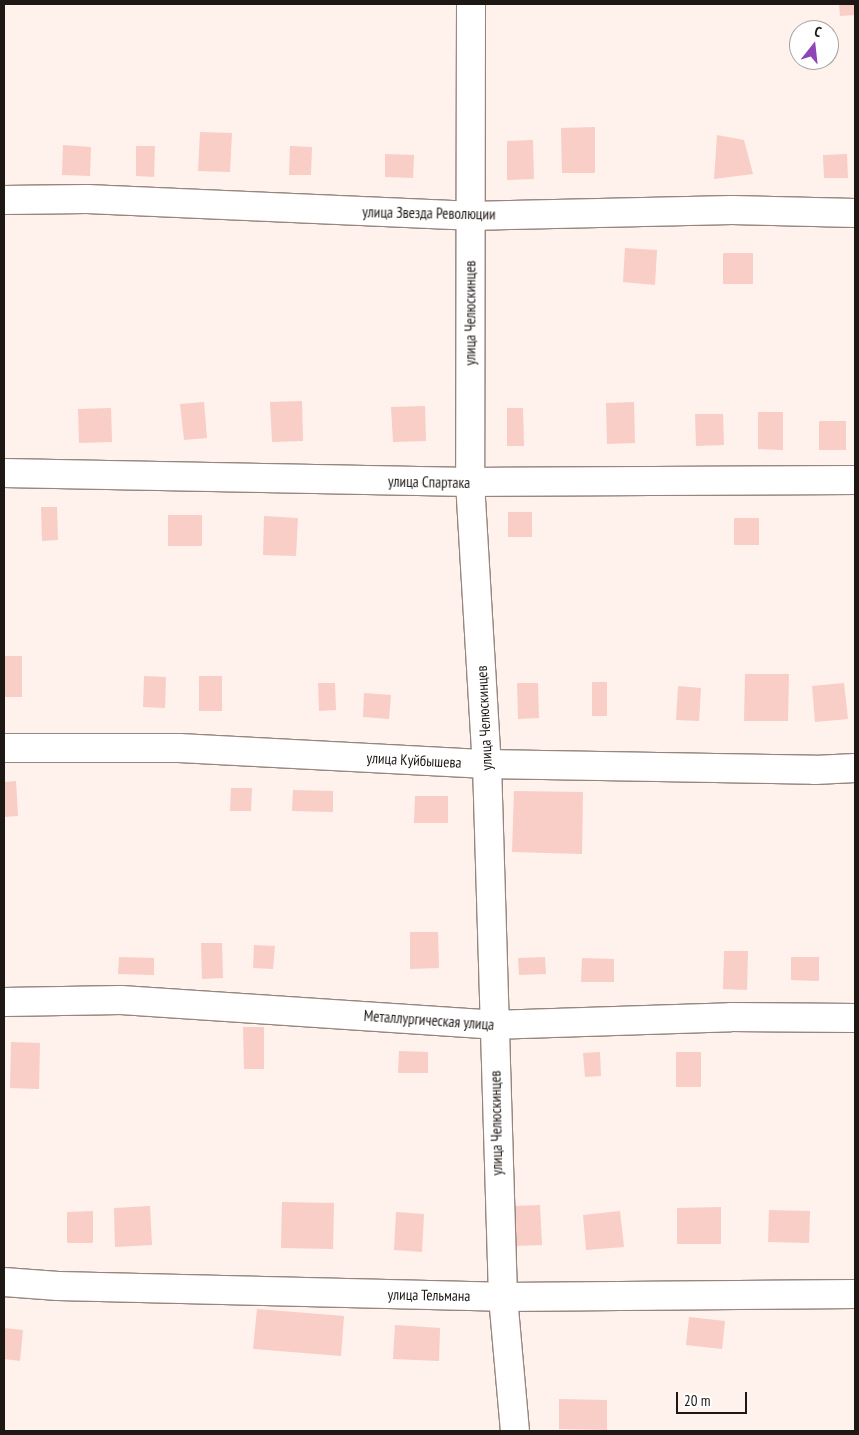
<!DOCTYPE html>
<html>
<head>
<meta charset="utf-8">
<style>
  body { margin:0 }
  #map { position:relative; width:859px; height:1435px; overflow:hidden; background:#fff1eb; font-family:"PT Sans Narrow",sans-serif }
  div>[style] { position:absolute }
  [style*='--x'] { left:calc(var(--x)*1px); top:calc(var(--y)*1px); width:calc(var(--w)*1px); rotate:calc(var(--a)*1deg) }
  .building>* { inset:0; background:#f8cec7 }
  .roads { filter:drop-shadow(1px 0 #96867f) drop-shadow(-1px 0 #96867f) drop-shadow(0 1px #96867f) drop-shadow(0 -1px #96867f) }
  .street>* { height:28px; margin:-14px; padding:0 14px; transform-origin:14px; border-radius:14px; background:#fff }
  span { translate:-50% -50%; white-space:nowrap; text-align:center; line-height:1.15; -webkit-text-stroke:5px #fff; paint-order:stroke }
  .street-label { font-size:15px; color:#1e1815 }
  .frame { position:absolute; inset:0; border:5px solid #1e1815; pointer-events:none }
  .north { position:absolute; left:789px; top:20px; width:50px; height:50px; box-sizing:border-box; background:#fff; border:1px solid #a5a3a1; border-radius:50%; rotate:16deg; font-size:14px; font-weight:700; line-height:20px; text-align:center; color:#1e1815 }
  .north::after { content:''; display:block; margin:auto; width:18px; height:22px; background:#8e45b7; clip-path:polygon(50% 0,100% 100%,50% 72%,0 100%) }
  .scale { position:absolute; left:676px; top:1392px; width:71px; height:22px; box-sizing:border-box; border:2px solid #1e1815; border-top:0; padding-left:6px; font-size:15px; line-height:18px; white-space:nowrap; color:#1e1815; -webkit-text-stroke:4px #fff; paint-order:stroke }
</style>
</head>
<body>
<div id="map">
  <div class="building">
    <div style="clip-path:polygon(839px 4px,855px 4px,855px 15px,840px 16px)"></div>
    <div style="clip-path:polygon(595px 127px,595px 173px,562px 173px,561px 128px)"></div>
    <div style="clip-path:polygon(200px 132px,232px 133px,230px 172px,198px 171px)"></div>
    <div style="clip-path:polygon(717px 135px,744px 140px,753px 174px,714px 179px)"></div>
    <div style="clip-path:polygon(533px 140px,534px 179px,507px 180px,507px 141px)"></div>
    <div style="clip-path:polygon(63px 145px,91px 147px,90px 176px,62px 175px)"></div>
    <div style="clip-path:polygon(136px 146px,155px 146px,154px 177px,136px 176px)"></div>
    <div style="clip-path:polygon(290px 146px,312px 147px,311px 175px,289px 175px)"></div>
    <div style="clip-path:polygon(385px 154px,414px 155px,413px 178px,385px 177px)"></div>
    <div style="clip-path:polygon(847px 154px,848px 178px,824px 178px,823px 155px)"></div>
    <div style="clip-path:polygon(625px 248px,657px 250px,655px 285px,623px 282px)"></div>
    <div style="clip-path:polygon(723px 253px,753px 253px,753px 284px,723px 284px)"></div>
    <div style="clip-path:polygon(302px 401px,303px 441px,272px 442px,270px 402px)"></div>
    <div style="clip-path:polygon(204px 402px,207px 438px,184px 440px,180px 404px)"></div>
    <div style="clip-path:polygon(634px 402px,635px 443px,607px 444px,606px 403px)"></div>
    <div style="clip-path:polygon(425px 406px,426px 441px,393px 442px,391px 407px)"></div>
    <div style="clip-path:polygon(111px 408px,112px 442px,79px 443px,78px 409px)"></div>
    <div style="clip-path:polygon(507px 408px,523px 408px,524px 446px,507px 446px)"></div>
    <div style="clip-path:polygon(758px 412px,783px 412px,783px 450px,758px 449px)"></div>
    <div style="clip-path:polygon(695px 414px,723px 414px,724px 445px,696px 446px)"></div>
    <div style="clip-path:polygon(819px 421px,846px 421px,846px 450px,819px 450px)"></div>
    <div style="clip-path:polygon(41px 507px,57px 507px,58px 540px,42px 541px)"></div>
    <div style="clip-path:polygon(508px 512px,532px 512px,532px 537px,508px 537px)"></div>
    <div style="clip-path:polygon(168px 515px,202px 515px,202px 546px,168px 546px)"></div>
    <div style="clip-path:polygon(264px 516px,298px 518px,296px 556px,263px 555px)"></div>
    <div style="clip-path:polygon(734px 518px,759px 518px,759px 545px,734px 545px)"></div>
    <div style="clip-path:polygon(4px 656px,22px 656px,22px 697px,4px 697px)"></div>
    <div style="clip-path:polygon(745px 674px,789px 674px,788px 721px,744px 721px)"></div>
    <div style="clip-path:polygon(144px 676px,166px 677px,165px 708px,143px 707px)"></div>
    <div style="clip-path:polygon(199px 676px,222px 676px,222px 711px,199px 711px)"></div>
    <div style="clip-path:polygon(592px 682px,607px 682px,607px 716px,592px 716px)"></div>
    <div style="clip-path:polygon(318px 683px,335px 683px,336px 710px,319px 711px)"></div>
    <div style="clip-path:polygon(517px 683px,538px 683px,539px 718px,518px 719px)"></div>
    <div style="clip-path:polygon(844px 683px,848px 719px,815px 722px,812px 686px)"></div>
    <div style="clip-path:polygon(678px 686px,701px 688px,699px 721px,676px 720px)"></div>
    <div style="clip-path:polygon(364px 693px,391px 695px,389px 719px,363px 717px)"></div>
    <div style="clip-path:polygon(16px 781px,18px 816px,4px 817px,4px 782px)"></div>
    <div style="clip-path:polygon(231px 788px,252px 788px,251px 811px,230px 811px)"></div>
    <div style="clip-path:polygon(293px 790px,333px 791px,333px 812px,292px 811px)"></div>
    <div style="clip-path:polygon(514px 791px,583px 792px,582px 854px,512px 852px)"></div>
    <div style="clip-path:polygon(415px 796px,448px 796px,448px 823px,414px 823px)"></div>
    <div style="clip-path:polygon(410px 932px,438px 932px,439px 968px,410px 969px)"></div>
    <div style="clip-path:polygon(201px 943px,222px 943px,223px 978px,202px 979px)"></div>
    <div style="clip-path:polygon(254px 945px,275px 946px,273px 969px,253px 968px)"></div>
    <div style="clip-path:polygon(724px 951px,748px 951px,747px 990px,723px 989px)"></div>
    <div style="clip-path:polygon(119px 957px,154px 958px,154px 975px,118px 974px)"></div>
    <div style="clip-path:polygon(545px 957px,546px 974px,519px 975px,518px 958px)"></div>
    <div style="clip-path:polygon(791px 957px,819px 957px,819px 981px,791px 980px)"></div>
    <div style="clip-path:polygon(582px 958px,614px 959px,614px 982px,581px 982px)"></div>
    <div style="clip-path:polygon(243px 1027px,264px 1027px,264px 1069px,244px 1069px)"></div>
    <div style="clip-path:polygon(11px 1042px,40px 1043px,39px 1089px,10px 1088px)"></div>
    <div style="clip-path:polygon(399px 1051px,428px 1052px,428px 1073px,398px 1073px)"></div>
    <div style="clip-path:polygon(600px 1052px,601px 1076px,585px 1077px,583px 1053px)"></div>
    <div style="clip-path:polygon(676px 1052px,701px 1052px,701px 1087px,676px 1087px)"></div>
    <div style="clip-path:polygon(282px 1202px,334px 1203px,333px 1249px,281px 1248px)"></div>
    <div style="clip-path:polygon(540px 1205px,542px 1245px,514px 1246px,513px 1206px)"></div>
    <div style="clip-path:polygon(150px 1206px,152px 1245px,115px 1247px,114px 1208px)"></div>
    <div style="clip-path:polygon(721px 1207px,721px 1244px,677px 1244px,677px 1208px)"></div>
    <div style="clip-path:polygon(769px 1210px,810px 1211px,809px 1243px,768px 1242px)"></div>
    <div style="clip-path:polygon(93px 1211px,93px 1243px,67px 1243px,67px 1212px)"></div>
    <div style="clip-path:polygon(620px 1211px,624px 1247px,586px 1250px,583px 1215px)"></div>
    <div style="clip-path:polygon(396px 1212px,424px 1214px,422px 1252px,394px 1250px)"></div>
    <div style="clip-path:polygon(257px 1309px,344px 1316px,341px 1356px,253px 1349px)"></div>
    <div style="clip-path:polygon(689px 1317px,725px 1321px,722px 1349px,686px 1345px)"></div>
    <div style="clip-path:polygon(395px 1325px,440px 1328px,439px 1361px,393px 1359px)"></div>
    <div style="clip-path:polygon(4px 1328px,23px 1330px,20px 1361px,4px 1359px)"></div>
    <div style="clip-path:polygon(559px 1399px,607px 1400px,607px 1430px,559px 1429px)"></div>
  </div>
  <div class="roads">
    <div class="street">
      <div style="--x:471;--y:4;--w:478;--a:90.1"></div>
      <div style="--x:470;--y:482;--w:283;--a:86.6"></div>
      <div style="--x:487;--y:764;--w:533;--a:88.28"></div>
      <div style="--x:503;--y:1297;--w:135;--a:84.9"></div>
      <div style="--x:4;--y:200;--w:83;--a:-0.7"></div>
      <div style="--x:87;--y:199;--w:383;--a:2.5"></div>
      <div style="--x:470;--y:216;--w:262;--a:-1.3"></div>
      <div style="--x:732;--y:210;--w:123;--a:1.4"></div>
      <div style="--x:4;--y:473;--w:466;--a:1.1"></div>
      <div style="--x:470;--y:482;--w:385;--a:-0.3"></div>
      <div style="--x:4;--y:748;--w:175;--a:0"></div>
      <div style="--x:179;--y:748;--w:308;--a:3"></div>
      <div style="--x:487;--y:764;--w:328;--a:1"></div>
      <div style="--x:815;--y:770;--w:40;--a:-2.9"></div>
      <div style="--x:4;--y:1002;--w:117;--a:-1"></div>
      <div style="--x:121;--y:1000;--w:374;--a:3.8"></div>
      <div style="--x:494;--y:1025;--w:237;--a:-1.9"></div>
      <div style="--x:731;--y:1017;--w:124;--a:0.5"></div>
      <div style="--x:4;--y:1282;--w:54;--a:4.2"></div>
      <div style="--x:58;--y:1286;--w:445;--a:1.4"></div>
      <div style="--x:503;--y:1297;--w:352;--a:-0.5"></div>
    </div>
  </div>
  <div class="street-label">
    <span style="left:429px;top:213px;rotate:1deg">улица Звезда Революции</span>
    <span style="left:470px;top:313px;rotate:-90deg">улица Челюскинцев</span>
    <span style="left:429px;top:482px;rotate:1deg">улица Спартака</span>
    <span style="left:484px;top:718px;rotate:-93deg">улица Челюскинцев</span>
    <span style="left:414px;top:760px;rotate:3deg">улица Куйбышева</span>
    <span style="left:429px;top:1020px;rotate:4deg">Металлургическая улица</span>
    <span style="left:496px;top:1123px;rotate:-91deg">улица Челюскинцев</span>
    <span style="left:429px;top:1295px;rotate:1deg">улица Тельмана</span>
  </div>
  <div class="frame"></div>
  <div class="north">С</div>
  <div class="scale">20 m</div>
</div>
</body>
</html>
